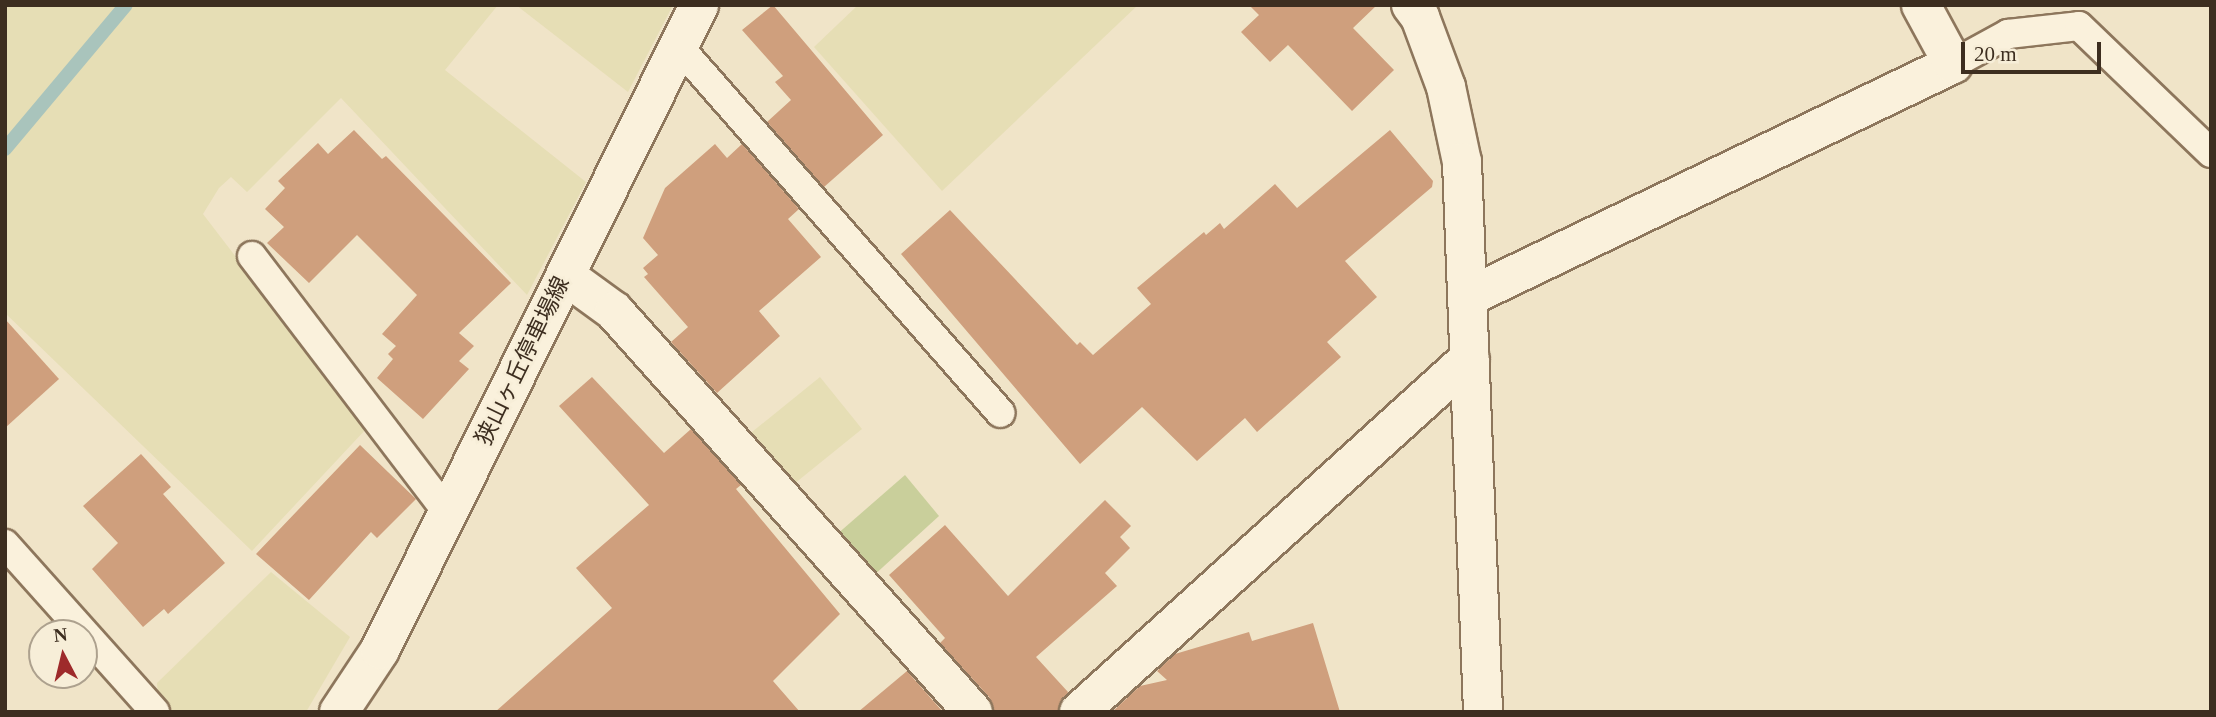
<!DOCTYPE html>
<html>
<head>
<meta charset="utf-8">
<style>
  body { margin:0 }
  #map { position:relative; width:2216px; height:717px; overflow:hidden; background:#f0e4c8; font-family:"Times New Roman","Noto Sans JP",serif }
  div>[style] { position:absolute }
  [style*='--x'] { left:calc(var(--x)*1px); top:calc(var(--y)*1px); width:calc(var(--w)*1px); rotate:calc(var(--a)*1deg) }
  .farmland>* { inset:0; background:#e6deb5 }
  .green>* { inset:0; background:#c9cf9b }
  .stream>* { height:14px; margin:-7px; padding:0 7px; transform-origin:7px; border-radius:7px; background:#a9c4bc }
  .building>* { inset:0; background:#cf9f7d }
  .roads { filter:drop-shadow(2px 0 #8d765c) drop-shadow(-2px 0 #8d765c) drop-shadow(0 2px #8d765c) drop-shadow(0 -2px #8d765c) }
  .service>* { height:28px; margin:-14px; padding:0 14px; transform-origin:14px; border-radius:14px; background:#faf1dc }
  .minor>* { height:38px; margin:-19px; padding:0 19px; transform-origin:19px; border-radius:19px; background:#faf1dc }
  .tertiary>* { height:38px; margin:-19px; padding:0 19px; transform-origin:19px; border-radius:19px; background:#faf1dc }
  .secondary>* { height:38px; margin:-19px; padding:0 19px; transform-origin:19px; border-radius:19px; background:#faf1dc }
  span { translate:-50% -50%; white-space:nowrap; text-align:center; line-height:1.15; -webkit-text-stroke:5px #f7eed8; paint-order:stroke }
  .street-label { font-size:23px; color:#3d2e20 }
  .frame { position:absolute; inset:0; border:7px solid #3d2e20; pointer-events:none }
  .north { position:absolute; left:28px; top:619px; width:70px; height:70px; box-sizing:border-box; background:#f7eed8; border:2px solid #ada18e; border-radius:50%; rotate:353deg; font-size:19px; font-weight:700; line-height:28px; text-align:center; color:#3d2e20 }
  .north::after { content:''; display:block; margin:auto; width:24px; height:32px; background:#9e2a2b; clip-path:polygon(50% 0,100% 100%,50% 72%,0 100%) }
  .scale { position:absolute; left:1961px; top:42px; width:140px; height:32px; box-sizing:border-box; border:4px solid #3d2e20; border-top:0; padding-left:9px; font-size:21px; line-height:24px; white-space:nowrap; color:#3d2e20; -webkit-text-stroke:5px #f7eed8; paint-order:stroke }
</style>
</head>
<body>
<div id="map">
  <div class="farmland">
    <div style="clip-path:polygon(5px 5px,119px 5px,5px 140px)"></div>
    <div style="clip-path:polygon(134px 5px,498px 5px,445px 70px,586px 182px,527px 295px,341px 98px,247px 192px,231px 177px,219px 188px,203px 214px,367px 428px,252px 551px,5px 313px,5px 156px,86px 56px)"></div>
    <div style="clip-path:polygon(516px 5px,673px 5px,628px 92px)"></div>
    <div style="clip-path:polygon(858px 5px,1138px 5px,942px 191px,814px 47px)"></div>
    <div style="clip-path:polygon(820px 377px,862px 429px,794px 484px,747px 436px)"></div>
    <div style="clip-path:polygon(271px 572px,350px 637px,306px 712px,172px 712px,158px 696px,157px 683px)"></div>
  </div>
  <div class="green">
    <div style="clip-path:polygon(905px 475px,939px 516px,872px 577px,835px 536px)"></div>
  </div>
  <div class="stream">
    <div style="--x:5;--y:149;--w:188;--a:-50"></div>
  </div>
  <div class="building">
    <div style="clip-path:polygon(773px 5px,883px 135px,824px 187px,767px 122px,791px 100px,775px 82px,783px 76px,742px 30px)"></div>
    <div style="clip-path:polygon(1249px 5px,1377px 5px,1353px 28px,1394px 70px,1352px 111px,1288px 45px,1270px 62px,1241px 32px,1259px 15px)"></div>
    <div style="clip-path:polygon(354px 130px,382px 159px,386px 156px,511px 283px,459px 333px,474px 346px,459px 361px,469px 369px,423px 419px,377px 378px,393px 359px,388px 354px,396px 346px,382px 334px,417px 295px,357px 235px,309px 283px,267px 243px,284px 227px,265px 209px,285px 188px,278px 181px,318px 143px,328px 154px)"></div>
    <div style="clip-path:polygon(1390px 130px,1433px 181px,1432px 187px,1345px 261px,1377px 297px,1327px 342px,1341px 357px,1257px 432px,1245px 418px,1197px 461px,1142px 407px,1080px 464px,901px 254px,950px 210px,1077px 345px,1080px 342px,1093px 355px,1151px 304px,1137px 288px,1204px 232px,1206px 235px,1220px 223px,1224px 229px,1275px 184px,1297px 208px)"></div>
    <div style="clip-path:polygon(715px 144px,727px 158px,742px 144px,799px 209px,788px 219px,821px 257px,759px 311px,780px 336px,717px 393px,671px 342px,688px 327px,644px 277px,648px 274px,643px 268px,658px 255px,643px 238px,665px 188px)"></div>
    <div style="clip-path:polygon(5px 319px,59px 379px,5px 428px)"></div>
    <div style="clip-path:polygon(592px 377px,664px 453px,691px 429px,741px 485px,736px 489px,840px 614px,773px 681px,800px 712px,495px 712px,612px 608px,576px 568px,649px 505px,559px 406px)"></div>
    <div style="clip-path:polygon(360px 445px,416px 499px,377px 538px,371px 532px,309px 600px,256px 554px)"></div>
    <div style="clip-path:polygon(141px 454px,171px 487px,163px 494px,225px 563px,168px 614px,164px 609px,143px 627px,92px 569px,118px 543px,83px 506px)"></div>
    <div style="clip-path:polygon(1105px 500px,1131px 526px,1120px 537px,1130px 548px,1105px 573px,1117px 586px,1036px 657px,1068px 692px,1058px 712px,994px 712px,989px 697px,940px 643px,945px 638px,889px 575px,945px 525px,1008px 596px)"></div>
    <div style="clip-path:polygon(1313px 623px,1340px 712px,1112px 712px,1140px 686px,1167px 680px,1157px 671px,1175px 654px,1249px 632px,1252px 641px)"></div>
    <div style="clip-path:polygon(907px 671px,943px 712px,858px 712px)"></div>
  </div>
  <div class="roads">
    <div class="service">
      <div style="--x:679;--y:47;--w:487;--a:48.7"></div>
      <div style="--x:1953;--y:64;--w:63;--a:-28.6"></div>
      <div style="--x:2008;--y:34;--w:71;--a:-6.4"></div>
      <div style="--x:2079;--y:26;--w:183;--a:43.9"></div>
      <div style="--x:252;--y:256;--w:323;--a:52.7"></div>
      <div style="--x:5;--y:544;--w:225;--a:48.2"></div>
    </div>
    <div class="minor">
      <div style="--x:566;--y:276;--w:59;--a:36.1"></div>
      <div style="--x:614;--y:311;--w:538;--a:48.16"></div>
      <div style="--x:1468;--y:297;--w:538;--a:-25.66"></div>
      <div style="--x:1953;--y:64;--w:67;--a:-118.5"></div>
      <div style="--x:1079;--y:712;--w:527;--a:-42.16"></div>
    </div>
    <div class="tertiary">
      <div style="--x:1411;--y:5;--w:15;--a:53"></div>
      <div style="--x:1420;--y:17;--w:75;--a:69.6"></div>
      <div style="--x:1446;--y:87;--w:77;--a:78"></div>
      <div style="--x:1462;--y:162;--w:550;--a:87.81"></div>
    </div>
    <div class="secondary">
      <div style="--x:339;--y:712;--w:74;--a:-56.5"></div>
      <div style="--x:380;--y:650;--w:720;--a:-63.68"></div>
    </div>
  </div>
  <div class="street-label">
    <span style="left:523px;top:361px;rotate:-64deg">狭山ヶ丘停車場線</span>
  </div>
  <div class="frame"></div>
  <div class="north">N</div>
  <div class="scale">20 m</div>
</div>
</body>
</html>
